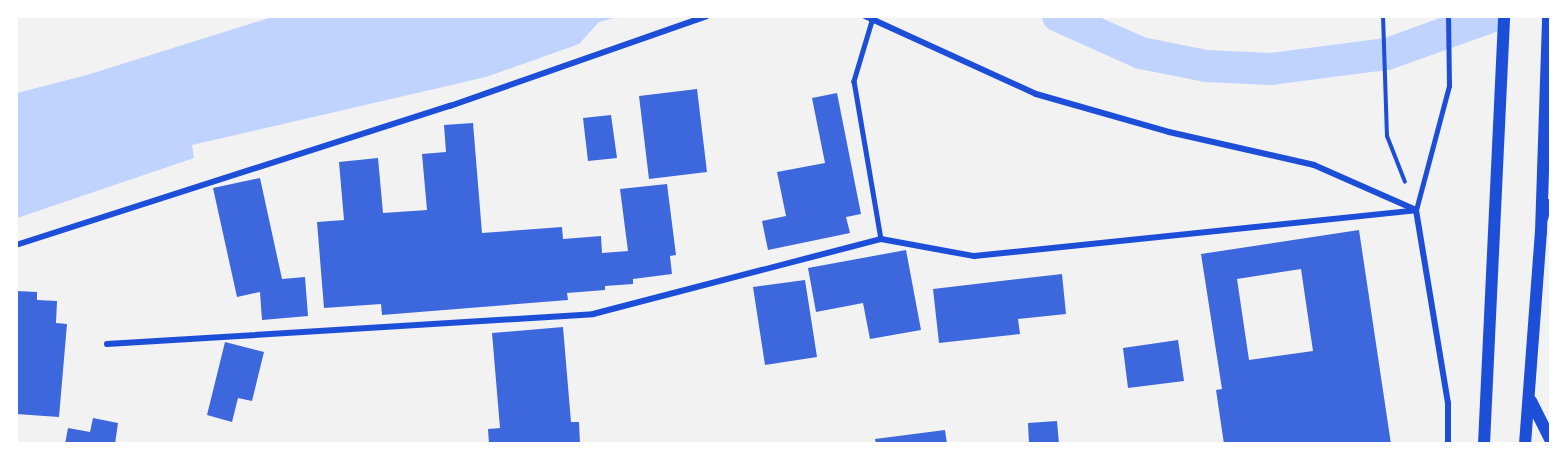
<!DOCTYPE html>
<html>
<head>
<meta charset="utf-8">
<style>
  body { margin:0 }
  #map { position:relative; width:1567px; height:460px; overflow:hidden; background:#f2f2f2; font-family:"Alegreya Sans",sans-serif }
  div>[style] { position:absolute }
  [style*='--x'] { left:calc(var(--x)*1px); top:calc(var(--y)*1px); width:calc(var(--w)*1px); rotate:calc(var(--a)*1deg) }
  .water>* { inset:0; background:#bfd3fe }
  .canal>* { height:32px; margin:-16px; padding:0 16px; transform-origin:16px; border-radius:16px; background:#bfd3fe }
  .building>* { inset:0; background:#3d67dc }
  .path>* { height:4px; margin:-2px; padding:0 2px; transform-origin:2px; border-radius:2px; background:#1d4ed8 }
  .service>* { height:4.5px; margin:-2.25px; padding:0 2.25px; transform-origin:2.25px; border-radius:2.25px; background:#1d4ed8 }
  .minor>* { height:6px; margin:-3px; padding:0 3px; transform-origin:3px; border-radius:3px; background:#1d4ed8 }
  .secondary>* { height:12px; margin:-6px; padding:0 6px; transform-origin:6px; border-radius:6px; background:#1d4ed8 }
  span { translate:-50% -50%; white-space:nowrap; text-align:center; line-height:1.15; -webkit-text-stroke:5px #fff; paint-order:stroke }
  .frame { position:absolute; inset:0; border:18px solid #fff; pointer-events:none }
</style>
</head>
<body>
<div id="map">
  <div class="water">
    <div style="clip-path:polygon(272px 17px,272px 16px,618px 17px,599px 22px,579px 44px,486px 77px,192px 145px,194px 158px,17px 218px,17px 93px,87px 75px)"></div>
  </div>
  <div class="canal">
    <div style="--x:1058;--y:16;--w:91;--a:24"></div>
    <div style="--x:1141;--y:53;--w:66;--a:11.3"></div>
    <div style="--x:1206;--y:66;--w:65;--a:2.6"></div>
    <div style="--x:1271;--y:69;--w:117;--a:-7.4"></div>
    <div style="--x:1387;--y:54;--w:113;--a:-19.7"></div>
  </div>
  <div class="building">
    <div style="clip-path:polygon(697px 89px,707px 172px,649px 179px,639px 96px)"></div>
    <div style="clip-path:polygon(837px 93px,861px 214px,846px 217px,850px 233px,768px 250px,762px 221px,786px 216px,777px 172px,825px 163px,812px 98px)"></div>
    <div style="clip-path:polygon(611px 115px,617px 158px,588px 161px,583px 118px)"></div>
    <div style="clip-path:polygon(473px 123px,482px 233px,562px 227px,563px 239px,601px 236px,602px 253px,628px 251px,620px 189px,667px 184px,676px 255px,670px 256px,672px 274px,633px 279px,633px 284px,605px 286px,605px 290px,567px 293px,568px 300px,382px 315px,381px 304px,324px 308px,317px 222px,344px 220px,339px 162px,378px 158px,383px 213px,427px 210px,422px 154px,446px 152px,444px 125px)"></div>
    <div style="clip-path:polygon(260px 178px,282px 279px,305px 277px,308px 316px,262px 320px,260px 292px,237px 297px,213px 188px)"></div>
    <div style="clip-path:polygon(evenodd,1359px 230px,1391px 444px,1224px 444px,1216px 390px,1222px 389px,1201px 254px,1359px 230px,1301px 269px,1313px 351px,1249px 360px,1237px 279px,1301px 269px)"></div>
    <div style="clip-path:polygon(906px 250px,921px 330px,870px 339px,863px 303px,816px 312px,808px 268px)"></div>
    <div style="clip-path:polygon(1062px 274px,1066px 314px,1018px 319px,1020px 334px,939px 343px,933px 289px)"></div>
    <div style="clip-path:polygon(805px 280px,817px 357px,765px 365px,753px 287px)"></div>
    <div style="clip-path:polygon(16px 291px,37px 292px,37px 300px,57px 301px,56px 323px,67px 324px,59px 417px,16px 414px)"></div>
    <div style="clip-path:polygon(563px 327px,571px 422px,579px 422px,580px 444px,489px 444px,488px 429px,500px 428px,492px 333px)"></div>
    <div style="clip-path:polygon(1178px 340px,1184px 381px,1128px 388px,1123px 348px)"></div>
    <div style="clip-path:polygon(225px 342px,264px 352px,252px 401px,238px 398px,232px 422px,207px 415px)"></div>
    <div style="clip-path:polygon(93px 418px,118px 423px,115px 444px,65px 444px,68px 428px,90px 432px)"></div>
    <div style="clip-path:polygon(1057px 421px,1059px 444px,1029px 444px,1028px 423px)"></div>
    <div style="clip-path:polygon(945px 430px,947px 444px,876px 444px,875px 439px)"></div>
  </div>
  <div class="path">
    <div style="--x:1383;--y:16;--w:120;--a:88.1"></div>
    <div style="--x:1387;--y:136;--w:49;--a:68.6"></div>
  </div>
  <div class="service">
    <div style="--x:876;--y:16;--w:6;--a:129"></div>
    <div style="--x:872;--y:21;--w:63;--a:106.7"></div>
    <div style="--x:854;--y:81;--w:160;--a:80.3"></div>
    <div style="--x:1416;--y:210;--w:128;--a:-75.1"></div>
    <div style="--x:1449;--y:86;--w:70;--a:-90.8"></div>
  </div>
  <div class="minor">
    <div style="--x:865;--y:16;--w:188;--a:24.5"></div>
    <div style="--x:1036;--y:94;--w:138;--a:15.9"></div>
    <div style="--x:1169;--y:132;--w:149;--a:12.8"></div>
    <div style="--x:1314;--y:165;--w:111;--a:23.8"></div>
    <div style="--x:1416;--y:210;--w:196;--a:80.6"></div>
    <div style="--x:1448;--y:403;--w:41;--a:90"></div>
    <div style="--x:1545;--y:219;--w:18;--a:-74"></div>
    <div style="--x:16;--y:245;--w:456;--a:-17.8"></div>
    <div style="--x:450;--y:106;--w:272;--a:-19.3"></div>
    <div style="--x:107;--y:344;--w:487;--a:-3.5"></div>
    <div style="--x:593;--y:314;--w:298;--a:-14.6"></div>
    <div style="--x:881;--y:239;--w:95;--a:10.4"></div>
    <div style="--x:974;--y:256;--w:444;--a:-5.9"></div>
  </div>
  <div class="secondary">
    <div style="--x:1531;--y:401;--w:42;--a:63.4"></div>
    <div style="--x:1484;--y:444;--w:428;--a:-87.3"></div>
    <div style="--x:1525;--y:444;--w:213;--a:-85.7"></div>
    <div style="--x:1541;--y:232;--w:216;--a:-88.1"></div>
  </div>
  <div class="frame"></div>
</div>
</body>
</html>
